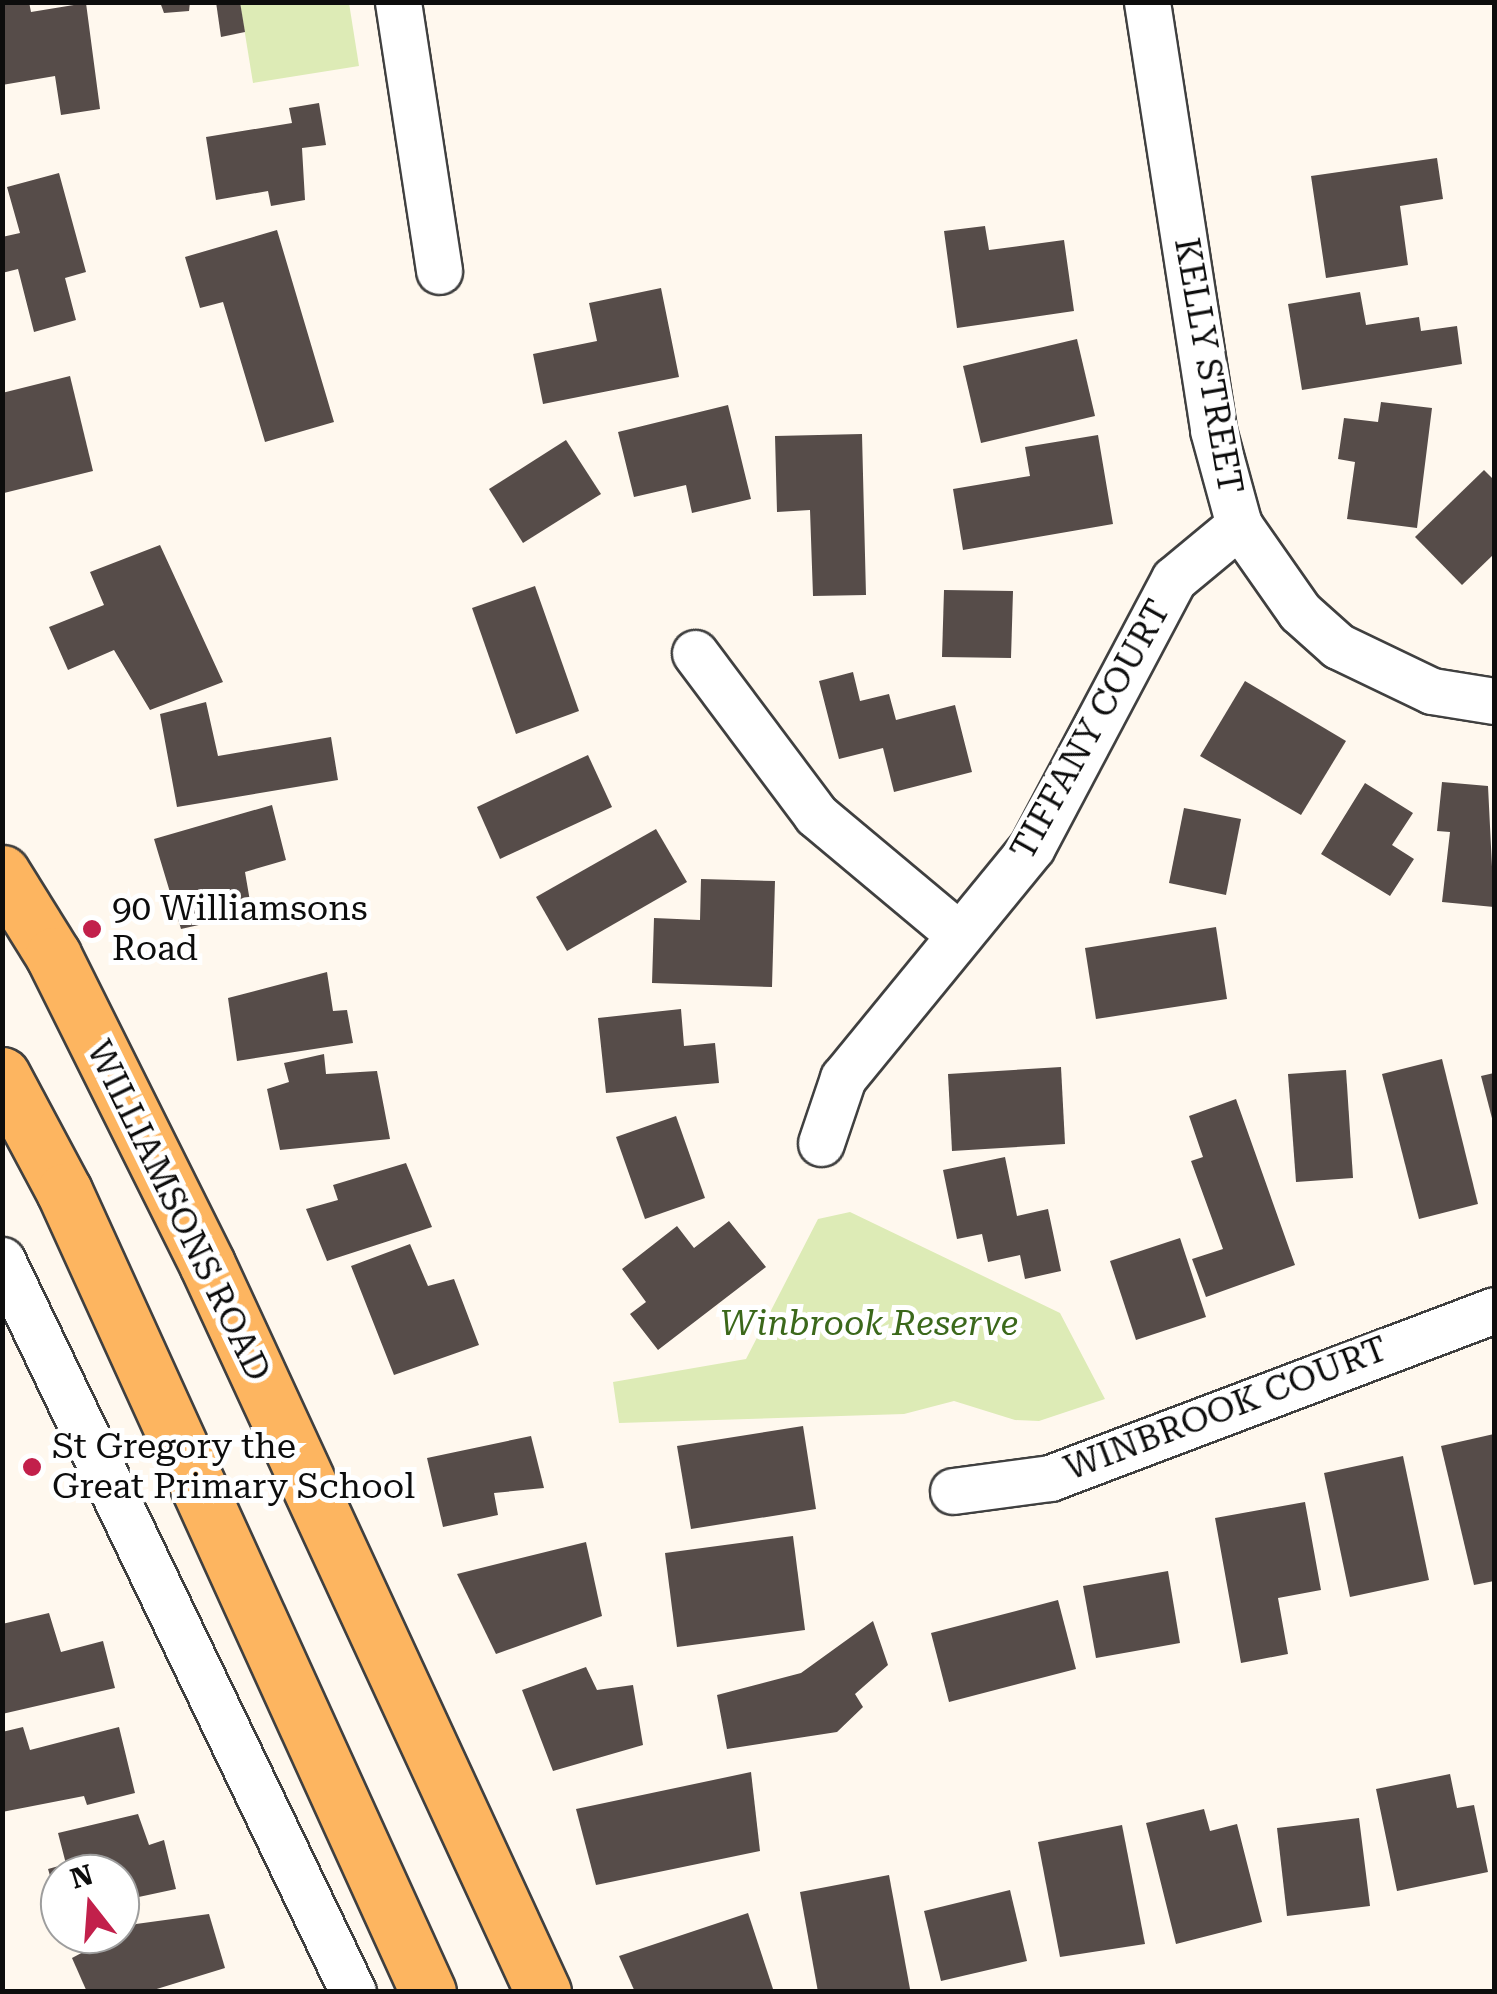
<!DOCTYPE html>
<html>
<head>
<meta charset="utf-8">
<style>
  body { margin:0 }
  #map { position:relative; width:1497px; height:1994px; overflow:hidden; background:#fff8ee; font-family:"Roboto Serif",serif }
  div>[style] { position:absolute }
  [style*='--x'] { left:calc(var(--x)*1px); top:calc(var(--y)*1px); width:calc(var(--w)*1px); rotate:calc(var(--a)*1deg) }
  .green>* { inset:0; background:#ddebb6 }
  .building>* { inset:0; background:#564c49 }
  .roads { filter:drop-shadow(2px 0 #404040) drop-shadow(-2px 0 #404040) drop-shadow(0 2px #404040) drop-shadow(0 -2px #404040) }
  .minor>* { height:45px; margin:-22.5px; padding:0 22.5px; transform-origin:22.5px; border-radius:22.5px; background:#fff }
  .primary>* { height:55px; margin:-27.5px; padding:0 27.5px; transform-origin:27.5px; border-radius:27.5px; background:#fdb560 }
  .dots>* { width:28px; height:28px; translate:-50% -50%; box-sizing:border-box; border:5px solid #fff; border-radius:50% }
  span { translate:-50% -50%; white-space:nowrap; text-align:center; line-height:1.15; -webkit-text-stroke:10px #fff; paint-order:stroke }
  .street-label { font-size:35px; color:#0d0d0d }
  .poi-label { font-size:35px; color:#0d0d0d }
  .left { translate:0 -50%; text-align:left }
  .park-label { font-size:35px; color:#3b681b; font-style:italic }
  .frame { position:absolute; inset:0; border:5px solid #0d0d0d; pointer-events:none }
  .north { position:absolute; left:40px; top:1854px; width:100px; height:100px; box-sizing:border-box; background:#fff; border:2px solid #9e9e9e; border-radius:50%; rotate:343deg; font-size:28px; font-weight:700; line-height:40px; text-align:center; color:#0d0d0d }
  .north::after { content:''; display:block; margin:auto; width:35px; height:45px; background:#c2204b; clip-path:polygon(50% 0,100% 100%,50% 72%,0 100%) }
</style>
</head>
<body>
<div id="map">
  <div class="green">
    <div style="clip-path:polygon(240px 3px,349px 3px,359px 66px,253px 83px)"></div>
    <div style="clip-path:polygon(850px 1212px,1060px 1313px,1105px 1399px,1039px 1421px,1015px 1420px,954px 1401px,904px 1414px,619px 1423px,613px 1382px,746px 1359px,818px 1219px)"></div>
  </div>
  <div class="building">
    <div style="clip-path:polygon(2px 2px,29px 2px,31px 12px,86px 3px,100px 109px,61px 115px,55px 76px,2px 85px)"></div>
    <div style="clip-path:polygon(160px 2px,190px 2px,189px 11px,164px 13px)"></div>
    <div style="clip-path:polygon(216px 2px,240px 2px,245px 32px,221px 37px)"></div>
    <div style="clip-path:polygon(319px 103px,326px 145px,302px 148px,305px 200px,271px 206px,268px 191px,216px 200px,206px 137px,292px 123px,289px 108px)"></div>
    <div style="clip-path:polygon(1437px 158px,1443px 199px,1400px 206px,1408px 265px,1326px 278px,1311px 176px)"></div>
    <div style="clip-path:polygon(59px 173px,86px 272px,65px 278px,76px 320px,34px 332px,18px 269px,2px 273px,2px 237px,20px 233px,7px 187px)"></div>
    <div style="clip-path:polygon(985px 226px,989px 250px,1064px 240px,1074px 311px,957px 328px,944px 231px)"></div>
    <div style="clip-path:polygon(277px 230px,334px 422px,265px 442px,223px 302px,200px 308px,185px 257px)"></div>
    <div style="clip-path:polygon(661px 288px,679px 377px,543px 404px,533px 354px,597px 341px,589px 303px)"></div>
    <div style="clip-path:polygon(1360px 292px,1366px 325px,1419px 317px,1421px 331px,1457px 326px,1462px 364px,1302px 390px,1288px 304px)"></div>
    <div style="clip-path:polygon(1077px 339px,1095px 416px,981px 443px,963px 366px)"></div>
    <div style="clip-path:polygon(70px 376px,93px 471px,4px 493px,2px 393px)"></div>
    <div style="clip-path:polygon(1381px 402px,1432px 408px,1417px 528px,1347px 519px,1355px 462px,1338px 459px,1344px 418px,1378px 422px)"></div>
    <div style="clip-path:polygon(728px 405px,751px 499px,692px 513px,686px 485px,634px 497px,618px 432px)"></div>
    <div style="clip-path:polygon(862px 434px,866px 595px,813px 596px,810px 510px,777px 512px,775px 436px)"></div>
    <div style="clip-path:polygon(1098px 435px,1113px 524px,963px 550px,953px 489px,1030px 476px,1025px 447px)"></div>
    <div style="clip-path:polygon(566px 440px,601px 494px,523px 543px,489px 489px)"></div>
    <div style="clip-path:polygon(1484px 470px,1494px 480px,1494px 554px,1462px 585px,1415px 537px)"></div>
    <div style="clip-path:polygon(160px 545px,223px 682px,150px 710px,114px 650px,68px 670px,49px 627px,104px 605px,90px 572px)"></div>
    <div style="clip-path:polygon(535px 586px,579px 711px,516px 734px,472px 608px)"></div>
    <div style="clip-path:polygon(944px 590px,1013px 591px,1011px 658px,942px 657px)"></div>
    <div style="clip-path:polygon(853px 672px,860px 701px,889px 694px,896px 720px,955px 705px,972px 772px,894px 792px,883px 748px,839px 759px,819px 681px)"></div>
    <div style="clip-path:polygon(1245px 681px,1346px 741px,1301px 815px,1200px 756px)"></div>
    <div style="clip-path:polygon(206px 702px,218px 756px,331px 737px,338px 780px,177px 807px,160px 714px)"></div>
    <div style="clip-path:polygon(588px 755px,612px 807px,500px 859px,477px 807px)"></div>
    <div style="clip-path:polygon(1442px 782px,1488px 786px,1494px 907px,1442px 902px,1450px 832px,1437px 831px)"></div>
    <div style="clip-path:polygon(1365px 783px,1413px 813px,1392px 845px,1414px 859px,1390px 896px,1321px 854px)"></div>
    <div style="clip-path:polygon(272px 805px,286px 860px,245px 872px,252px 913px,181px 929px,154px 839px)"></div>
    <div style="clip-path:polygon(1184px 808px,1241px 819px,1226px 895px,1169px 883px)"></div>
    <div style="clip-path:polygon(656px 829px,687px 882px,567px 951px,536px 897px)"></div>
    <div style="clip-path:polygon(701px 879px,775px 881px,772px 987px,652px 983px,654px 918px,700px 920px)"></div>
    <div style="clip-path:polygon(1216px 927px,1227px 999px,1096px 1019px,1085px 948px)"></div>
    <div style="clip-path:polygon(327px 972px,333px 1011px,347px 1010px,353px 1043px,237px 1061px,228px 998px)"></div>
    <div style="clip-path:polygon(681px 1009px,684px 1046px,715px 1043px,719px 1083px,606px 1093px,598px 1018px)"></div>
    <div style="clip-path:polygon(324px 1054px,326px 1074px,377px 1071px,390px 1139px,280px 1150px,267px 1089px,289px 1082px,284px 1063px)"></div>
    <div style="clip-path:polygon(1442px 1059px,1478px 1204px,1419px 1219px,1382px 1074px)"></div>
    <div style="clip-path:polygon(1061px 1067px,1065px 1144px,952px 1151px,948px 1074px)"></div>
    <div style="clip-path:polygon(1346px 1070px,1353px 1178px,1296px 1182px,1288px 1074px)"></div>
    <div style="clip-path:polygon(1494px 1073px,1494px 1122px,1493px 1122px,1481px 1076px)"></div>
    <div style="clip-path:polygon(1236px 1099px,1295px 1265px,1206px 1297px,1192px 1259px,1223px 1249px,1191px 1161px,1203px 1157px,1189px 1116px)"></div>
    <div style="clip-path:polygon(676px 1116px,705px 1198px,645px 1219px,616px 1137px)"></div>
    <div style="clip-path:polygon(1005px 1157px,1017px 1216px,1048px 1209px,1061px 1271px,1025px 1279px,1020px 1255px,988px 1262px,982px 1234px,957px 1239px,943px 1170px)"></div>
    <div style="clip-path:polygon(406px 1163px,432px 1227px,327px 1261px,306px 1209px,338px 1200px,333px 1185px)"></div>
    <div style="clip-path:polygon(729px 1221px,766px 1267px,658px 1350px,630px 1314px,646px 1302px,622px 1269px,677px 1226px,694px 1248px)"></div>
    <div style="clip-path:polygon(1180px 1238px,1206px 1317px,1136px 1340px,1110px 1261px)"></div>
    <div style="clip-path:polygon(410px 1244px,428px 1286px,454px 1279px,479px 1345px,394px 1375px,351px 1266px)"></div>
    <div style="clip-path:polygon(803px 1426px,816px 1509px,691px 1529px,677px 1446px)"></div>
    <div style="clip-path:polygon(1494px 1434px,1494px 1581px,1474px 1585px,1441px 1446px)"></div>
    <div style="clip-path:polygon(531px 1436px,544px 1488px,494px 1493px,498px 1515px,443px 1527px,427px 1458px)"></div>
    <div style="clip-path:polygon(1403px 1456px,1429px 1580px,1350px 1597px,1324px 1473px)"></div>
    <div style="clip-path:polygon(1305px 1502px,1321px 1590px,1278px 1598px,1288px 1654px,1241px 1663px,1215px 1518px)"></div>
    <div style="clip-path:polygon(793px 1536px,805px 1630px,677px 1647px,665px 1553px)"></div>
    <div style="clip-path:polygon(586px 1542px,602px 1616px,496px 1654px,457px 1574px)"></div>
    <div style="clip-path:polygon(1168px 1571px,1180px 1643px,1096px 1658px,1083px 1586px)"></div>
    <div style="clip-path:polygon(1058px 1600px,1076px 1669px,949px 1702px,931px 1633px)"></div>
    <div style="clip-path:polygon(49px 1613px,61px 1652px,103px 1641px,115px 1688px,2px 1714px,2px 1624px)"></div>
    <div style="clip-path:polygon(873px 1621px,888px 1665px,855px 1694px,863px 1707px,837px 1732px,727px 1749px,717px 1695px,801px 1673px)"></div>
    <div style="clip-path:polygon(586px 1667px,597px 1690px,633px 1685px,643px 1745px,553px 1771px,522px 1690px)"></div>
    <div style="clip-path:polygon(23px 1727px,30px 1750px,119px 1727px,135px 1793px,87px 1805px,84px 1796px,2px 1812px,2px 1732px)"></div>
    <div style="clip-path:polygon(751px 1772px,760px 1851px,596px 1885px,576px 1809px)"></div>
    <div style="clip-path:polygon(1450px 1774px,1457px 1808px,1474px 1805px,1488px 1872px,1397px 1891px,1376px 1789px)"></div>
    <div style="clip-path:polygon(1204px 1809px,1210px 1831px,1237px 1824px,1262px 1922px,1176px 1944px,1146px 1823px)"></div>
    <div style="clip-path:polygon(138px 1814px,149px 1845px,164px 1840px,176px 1889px,120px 1901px,120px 1874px,60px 1874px,59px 1906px,48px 1869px,66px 1864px,58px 1833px)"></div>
    <div style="clip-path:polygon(1359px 1818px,1370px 1906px,1287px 1916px,1277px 1828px)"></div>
    <div style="clip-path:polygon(1122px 1825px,1145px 1944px,1060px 1957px,1038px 1842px)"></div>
    <div style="clip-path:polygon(889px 1875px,910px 1989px,818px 1992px,800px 1892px)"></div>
    <div style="clip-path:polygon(1010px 1890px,1027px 1961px,941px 1981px,924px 1911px)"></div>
    <div style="clip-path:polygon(748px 1913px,774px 1992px,635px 1992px,619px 1956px)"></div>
    <div style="clip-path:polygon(209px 1914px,225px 1968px,147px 1992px,87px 1992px,72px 1958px,136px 1924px)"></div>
  </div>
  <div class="roads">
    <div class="minor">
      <div style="--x:398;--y:2;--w:272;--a:81.3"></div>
      <div style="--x:1147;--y:2;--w:433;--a:81.2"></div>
      <div style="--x:1213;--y:430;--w:98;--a:74.7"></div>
      <div style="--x:1239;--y:525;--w:106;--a:55"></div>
      <div style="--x:1300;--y:612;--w:51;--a:41.8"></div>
      <div style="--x:1338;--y:646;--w:104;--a:25.6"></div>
      <div style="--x:1432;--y:691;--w:63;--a:9.2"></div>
      <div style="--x:695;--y:653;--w:202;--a:53.2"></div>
      <div style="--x:816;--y:815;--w:184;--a:39.9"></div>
      <div style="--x:821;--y:1143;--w:69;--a:-71.3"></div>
      <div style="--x:843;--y:1078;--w:298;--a:-50.7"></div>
      <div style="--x:1032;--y:847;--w:303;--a:-62.1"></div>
      <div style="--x:1174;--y:579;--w:85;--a:-39.7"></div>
      <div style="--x:2;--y:1260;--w:812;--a:64.38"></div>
      <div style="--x:953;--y:1491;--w:98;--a:-7.6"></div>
      <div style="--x:1050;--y:1478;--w:475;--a:-20.7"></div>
    </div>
    <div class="primary">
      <div style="--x:2;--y:873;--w:97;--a:58.1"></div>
      <div style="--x:53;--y:955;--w:345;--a:63.5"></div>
      <div style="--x:207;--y:1264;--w:802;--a:65.22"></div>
      <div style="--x:2;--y:1075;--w:132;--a:61.9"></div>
      <div style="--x:64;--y:1191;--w:880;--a:65.56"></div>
    </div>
  </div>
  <div class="dots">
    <div style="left:92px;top:929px;background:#c2204b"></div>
    <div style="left:32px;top:1467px;background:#c2204b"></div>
  </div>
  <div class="street-label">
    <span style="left:1208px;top:366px;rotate:80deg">KELLY STREET</span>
    <span style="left:1091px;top:730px;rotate:-61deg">TIFFANY COURT</span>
    <span style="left:178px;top:1211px;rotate:64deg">WILLIAMSONS ROAD</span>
    <span style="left:1226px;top:1409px;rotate:-21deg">WINBROOK COURT</span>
  </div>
  <div class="poi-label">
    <span class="left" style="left:112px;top:929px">90 Williamsons<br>Road</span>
    <span class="left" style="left:52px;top:1467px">St Gregory the<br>Great Primary School</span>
  </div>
  <div class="park-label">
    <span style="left:869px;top:1324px">Winbrook Reserve</span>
  </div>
  <div class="frame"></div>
  <div class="north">N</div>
</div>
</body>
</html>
